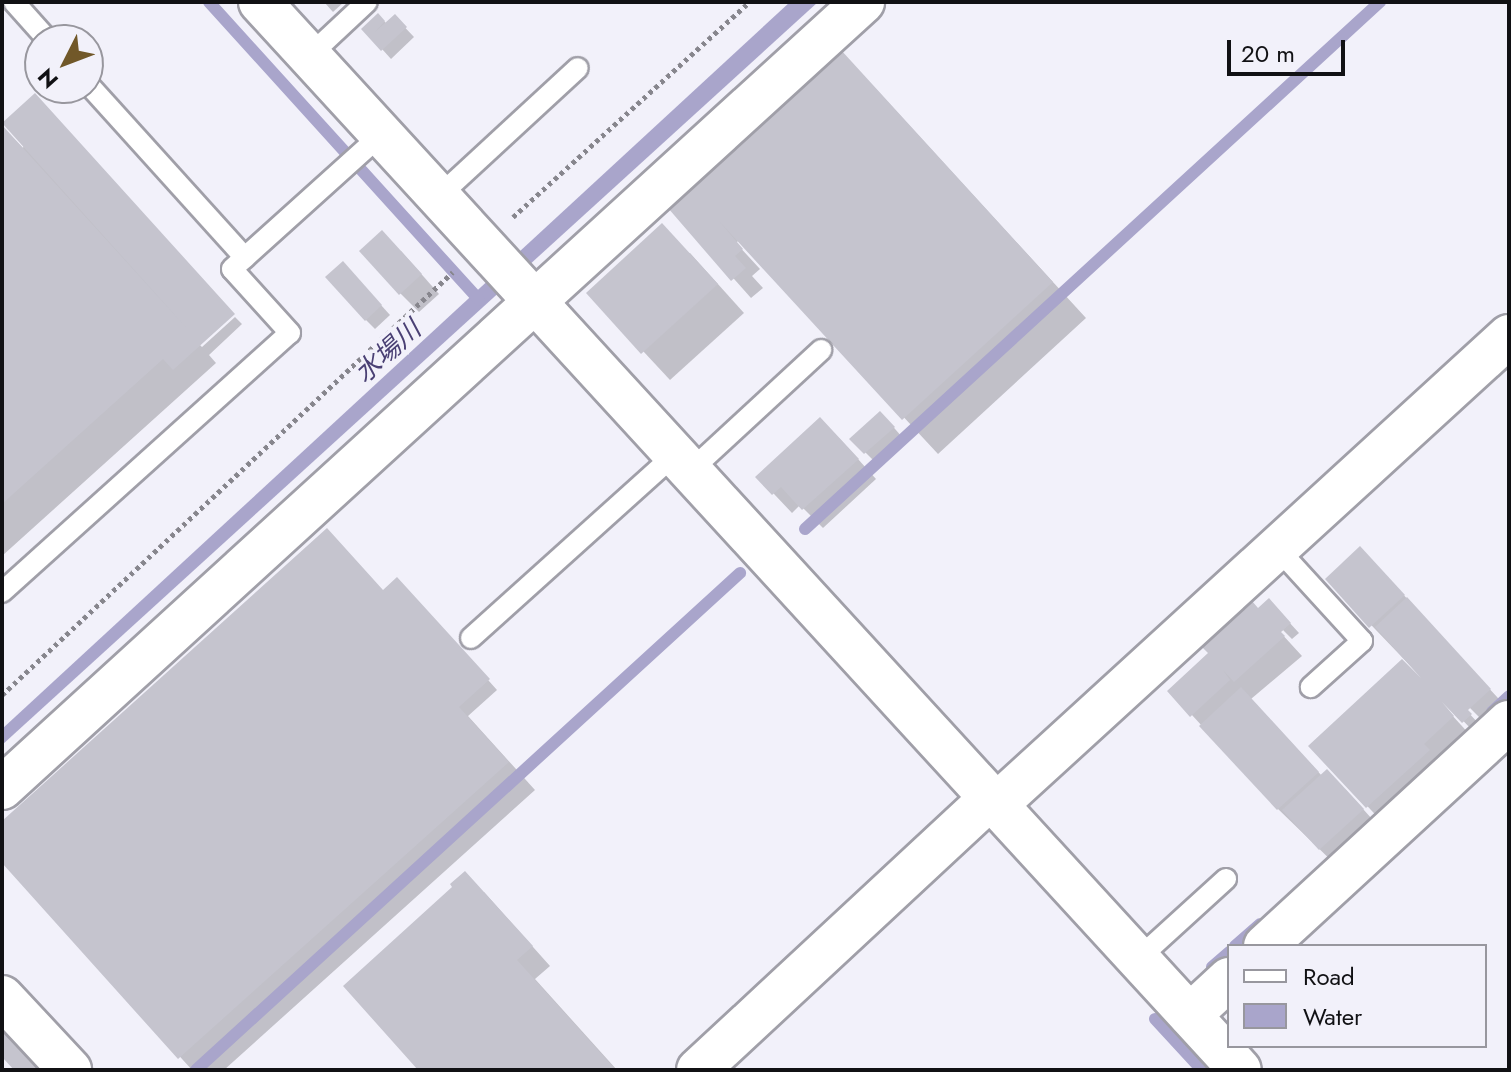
<!DOCTYPE html>
<html>
<head>
<meta charset="utf-8">
<style>
  body { margin:0 }
  #map { position:relative; width:1511px; height:1072px; overflow:hidden; background:#f2f1fa; font-family:Jost,"Noto Sans JP",sans-serif }
  div>[style] { position:absolute }
  [style*='--x'] { left:calc(var(--x)*1px); top:calc(var(--y)*1px); width:calc(var(--w)*1px); rotate:calc(var(--a)*1deg) }
  .water>* { inset:0; background:#a9a5cb }
  .shadow>* { inset:0; background:#0003 }
  .stream>* { height:12px; margin:-6px; padding:0 6px; transform-origin:6px; border-radius:6px; background:#a9a5cb }
  .building>* { inset:0; background:#c5c4ce }
  .path>* { height:5px; margin-top:-2.5px; transform-origin:0; background:repeating-linear-gradient(90deg,#87868d 0 4px,transparent 0 8px) }
  .roads { filter:drop-shadow(2px 0 #a09fa8) drop-shadow(-2px 0 #a09fa8) drop-shadow(0 2px #a09fa8) drop-shadow(0 -2px #a09fa8) }
  .lane>* { height:20px; margin:-10px; padding:0 10px; transform-origin:10px; border-radius:10px; background:#fff }
  .street>* { height:42px; margin:-21px; padding:0 21px; transform-origin:21px; border-radius:21px; background:#fff }
  span { translate:-50% -50%; white-space:nowrap; text-align:center; line-height:1.15; -webkit-text-stroke:7px #f2f1fa; paint-order:stroke }
  .water-label { font-size:26px; color:#4a4074; font-style:italic }
  .frame { position:absolute; inset:0; border:4px solid #111114; pointer-events:none }
  .legend { position:absolute; left:1227px; top:944px; width:260px; height:104px; box-sizing:border-box; background:#f2f1fa; border:2px solid #98979e; margin:0; padding:10px 14px; list-style:none; font-size:24px; color:#111114 }
  .legend li { display:flex; align-items:center; gap:16px; height:40px }
  .legend b { width:40px; border:2px solid #98979e }
  .north { position:absolute; left:24px; top:24px; width:80px; height:80px; box-sizing:border-box; background:#f2f1fa; border:2px solid #98979e; border-radius:50%; rotate:228deg; font-size:22px; font-weight:700; line-height:32px; text-align:center; color:#111114 }
  .north::after { content:''; display:block; margin:auto; width:28px; height:36px; background:#715829; clip-path:polygon(50% 0,100% 100%,50% 72%,0 100%) }
  .scale { position:absolute; left:1227px; top:40px; width:118px; height:36px; box-sizing:border-box; border:4px solid #111114; border-top:0; padding-left:10px; font-size:24px; line-height:28px; white-space:nowrap; color:#111114; -webkit-text-stroke:6px #f2f1fa; paint-order:stroke }
</style>
</head>
<body>
<div id="map">
  <div class="water">
    <div style="clip-path:polygon(790px 2px,818px 2px,2px 745px,2px 729px)"></div>
  </div>
  <div class="shadow">
    <div style="clip-path:polygon(324px 2px,344px 2px,333px 12px)"></div>
    <div style="clip-path:polygon(378px 15px,387px 24px,395px 17px,414px 37px,391px 59px,364px 29px)"></div>
    <div style="clip-path:polygon(875px 88px,1086px 318px,938px 454px,739px 240px,736px 243px,760px 269px,752px 276px,763px 288px,751px 298px,671px 208px)"></div>
    <div style="clip-path:polygon(35px 96px,199px 344px,202px 347px,235px 317px,242px 324px,209px 355px,216px 363px,2px 556px,2px 127px,23px 148px)"></div>
    <div style="clip-path:polygon(401px 251px,439px 294px,419px 312px,400px 293px)"></div>
    <div style="clip-path:polygon(690px 253px,744px 313px,670px 380px,589px 293px)"></div>
    <div style="clip-path:polygon(352px 273px,390px 315px,375px 329px,366px 320px)"></div>
    <div style="clip-path:polygon(889px 422px,902px 437px,875px 462px,852px 439px)"></div>
    <div style="clip-path:polygon(839px 438px,876px 479px,823px 528px,800px 505px,792px 513px,758px 477px)"></div>
    <div style="clip-path:polygon(1379px 568px,1508px 709px,1489px 727px,1399px 637px,1479px 724px,1472px 730px,1327px 579px)"></div>
    <div style="clip-path:polygon(406px 588px,497px 690px,468px 716px,535px 790px,224px 1070px,192px 1070px,2px 860px,2px 824px,383px 592px)"></div>
    <div style="clip-path:polygon(1278px 610px,1299px 633px,1292px 639px,1283px 630px,1280px 632px,1302px 656px,1251px 699px,1322px 776px,1346px 790px,1381px 829px,1339px 868px,1278px 809px,1170px 691px,1275px 627px)"></div>
    <div style="clip-path:polygon(1421px 681px,1471px 736px,1386px 826px,1311px 746px)"></div>
    <div style="clip-path:polygon(484px 892px,550px 966px,535px 979px,617px 1070px,421px 1070px)"></div>
  </div>
  <div class="stream">
    <div style="--x:209;--y:2;--w:402;--a:47.8"></div>
    <div style="--x:805;--y:529;--w:780;--a:-42.51"></div>
    <div style="--x:1492;--y:712;--w:23;--a:-43"></div>
    <div style="--x:1235;--y:946;--w:33;--a:-41"></div>
    <div style="--x:1212;--y:967;--w:23;--a:-41"></div>
    <div style="--x:1155;--y:1019;--w:69;--a:47.3"></div>
    <div style="--x:196;--y:1070;--w:737;--a:-42.41"></div>
  </div>
  <div class="building">
    <div style="clip-path:polygon(378px 13px,385px 21px,375px 32px,395px 14px,407px 27px,381px 51px,361px 29px)"></div>
    <div style="clip-path:polygon(841px 50px,1053px 282px,902px 420px,719px 221px,743px 249px,735px 256px,746px 268px,731px 281px,668px 208px)"></div>
    <div style="clip-path:polygon(35px 93px,235px 314px,173px 370px,163px 359px,2px 504px,2px 125px,192px 334px,2px 123px)"></div>
    <div style="clip-path:polygon(662px 223px,718px 284px,641px 354px,586px 293px)"></div>
    <div style="clip-path:polygon(382px 230px,422px 274px,399px 295px,359px 251px)"></div>
    <div style="clip-path:polygon(343px 261px,382px 305px,365px 321px,325px 277px)"></div>
    <div style="clip-path:polygon(880px 411px,895px 427px,864px 454px,849px 439px)"></div>
    <div style="clip-path:polygon(820px 417px,859px 459px,802px 510px,781px 487px,772px 495px,755px 477px)"></div>
    <div style="clip-path:polygon(327px 528px,383px 590px,397px 577px,490px 679px,459px 707px,509px 762px,178px 1059px,2px 863px,2px 821px)"></div>
    <div style="clip-path:polygon(1360px 546px,1405px 595px,1369px 628px,1325px 579px)"></div>
    <div style="clip-path:polygon(1407px 597px,1491px 689px,1468px 710px,1472px 714px,1462px 723px,1442px 702px,1454px 716px,1424px 744px,1430px 750px,1366px 808px,1308px 746px,1402px 659px,1421px 678px,1375px 627px)"></div>
    <div style="clip-path:polygon(1269px 598px,1291px 623px,1281px 632px,1285px 636px,1234px 682px,1223px 670px,1230px 680px,1190px 717px,1167px 691px,1208px 653px,1202px 647px,1252px 601px,1258px 608px)"></div>
    <div style="clip-path:polygon(1241px 687px,1319px 772px,1277px 810px,1199px 726px)"></div>
    <div style="clip-path:polygon(1327px 769px,1364px 809px,1319px 850px,1282px 810px)"></div>
    <div style="clip-path:polygon(465px 871px,533px 946px,517px 960px,616px 1070px,418px 1070px,343px 986px,452px 887px,450px 884px)"></div>
    <div style="clip-path:polygon(2px 1028px,39px 1070px,14px 1070px,2px 1057px)"></div>
  </div>
  <div class="path">
    <div style="--x:513;--y:217;--w:319;--a:-42.3"></div>
    <div style="--x:2;--y:695;--w:618;--a:-43.17"></div>
  </div>
  <div class="roads">
    <div class="lane">
      <div style="--x:14;--y:2;--w:51;--a:48.2"></div>
      <div style="--x:309;--y:56;--w:79;--a:-43"></div>
      <div style="--x:88;--y:84;--w:234;--a:47.9"></div>
      <div style="--x:438;--y:197;--w:190;--a:-42.7"></div>
      <div style="--x:689;--y:472;--w:180;--a:-42.7"></div>
      <div style="--x:1277;--y:548;--w:126;--a:47.6"></div>
      <div style="--x:1362;--y:641;--w:69;--a:138"></div>
      <div style="--x:2;--y:592;--w:387;--a:-42"></div>
      <div style="--x:290;--y:333;--w:86;--a:-132.2"></div>
      <div style="--x:232;--y:269;--w:200;--a:-42"></div>
      <div style="--x:471;--y:638;--w:273;--a:-42"></div>
      <div style="--x:1138;--y:959;--w:119;--a:-42.3"></div>
    </div>
    <div class="street">
      <div style="--x:260;--y:2;--w:1449;--a:47.46"></div>
      <div style="--x:2;--y:788;--w:1166;--a:-42.39"></div>
      <div style="--x:996;--y:805;--w:695;--a:-42.43"></div>
      <div style="--x:1265;--y:946;--w:331;--a:-42.6"></div>
      <div style="--x:2;--y:997;--w:100;--a:47"></div>
      <div style="--x:1190;--y:1015;--w:53;--a:-42.7"></div>
      <div style="--x:698;--y:1070;--w:398;--a:-42.9"></div>
    </div>
  </div>
  <div class="water-label">
    <span style="left:388px;top:352px;rotate:-42deg">水場川</span>
  </div>
  <div class="frame"></div>
  <ul class="legend">
  <li><b style="height:10px;background:#fff"></b>Road</li>
  <li><b style="height:22px;background:#a9a5cb"></b>Water</li>
  </ul>
  <div class="north">N</div>
  <div class="scale">20 m</div>
</div>
</body>
</html>
